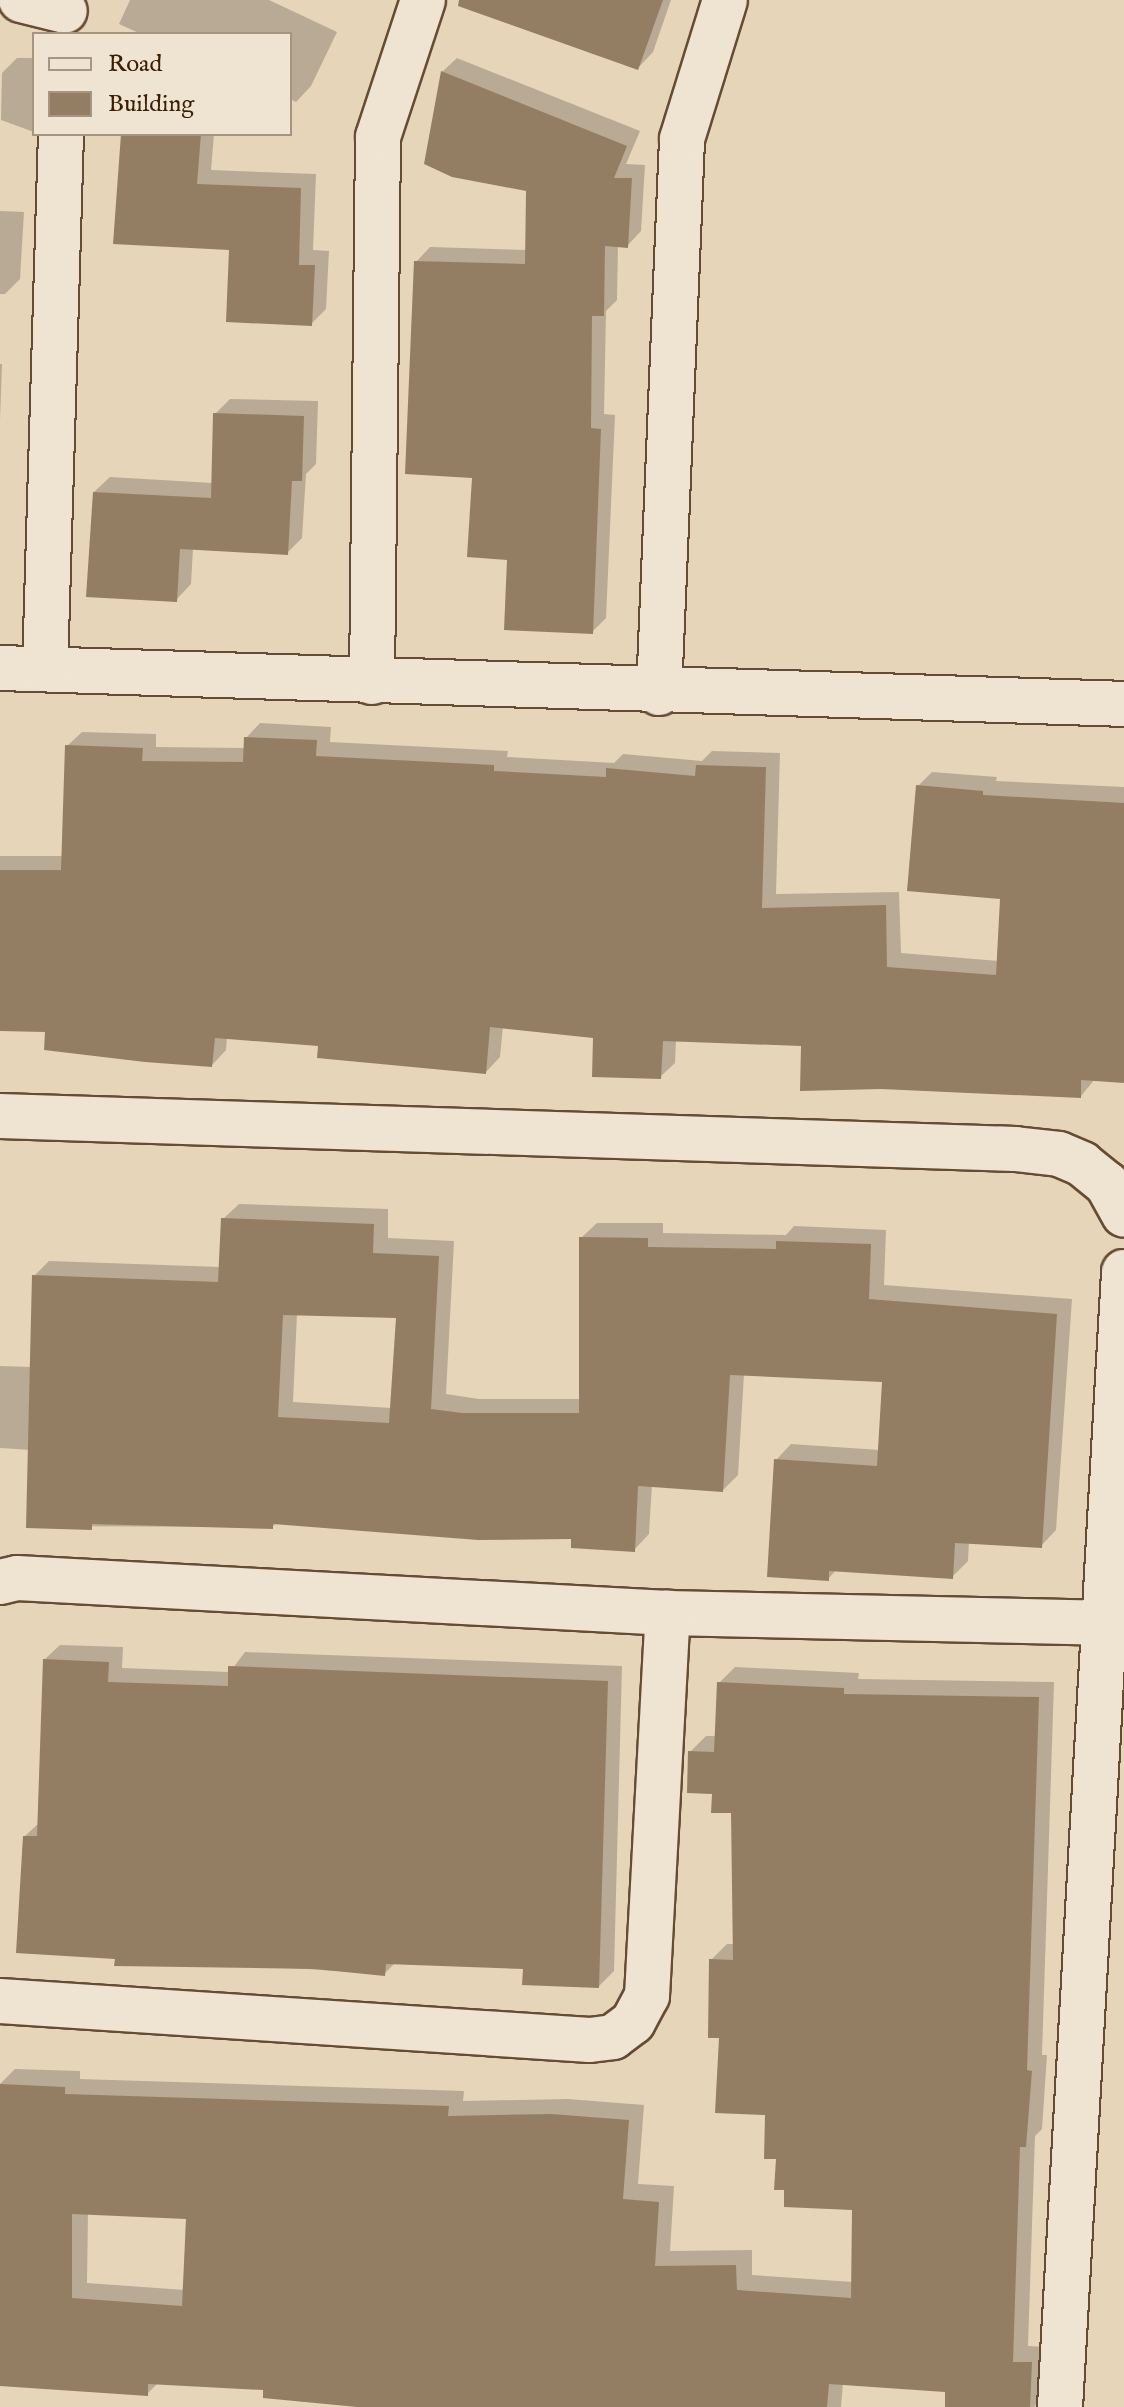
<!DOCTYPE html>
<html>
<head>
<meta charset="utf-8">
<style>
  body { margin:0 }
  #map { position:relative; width:1124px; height:2407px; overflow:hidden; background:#e7d5b9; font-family:"IM FELL English",serif }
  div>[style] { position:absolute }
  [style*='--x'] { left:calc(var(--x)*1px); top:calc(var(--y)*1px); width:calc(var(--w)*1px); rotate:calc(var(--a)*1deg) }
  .shadow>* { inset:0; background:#0003 }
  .building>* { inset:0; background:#947e63 }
  .roads { filter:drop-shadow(2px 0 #664c32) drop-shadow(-2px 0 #664c32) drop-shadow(0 2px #664c32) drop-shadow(0 -2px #664c32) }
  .street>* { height:44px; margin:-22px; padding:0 22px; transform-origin:22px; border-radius:22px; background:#efe4d2 }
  span { translate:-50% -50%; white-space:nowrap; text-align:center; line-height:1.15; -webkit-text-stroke:6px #efe4d2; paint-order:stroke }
  .legend { position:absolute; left:32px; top:32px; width:260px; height:104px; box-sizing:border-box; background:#efe4d2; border:2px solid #a79580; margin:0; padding:10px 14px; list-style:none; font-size:24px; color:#3b1f05 }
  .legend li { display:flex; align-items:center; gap:16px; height:40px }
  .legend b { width:40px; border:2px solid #a79580 }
</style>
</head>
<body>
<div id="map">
  <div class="shadow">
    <div style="clip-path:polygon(130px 0,269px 0,337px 32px,311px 86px,296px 102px,290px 99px,290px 34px,141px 34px,119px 24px)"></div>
    <div style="clip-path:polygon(461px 0,671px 0,653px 52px,638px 68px)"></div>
    <div style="clip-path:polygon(17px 58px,34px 58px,34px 132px,1px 120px,2px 73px)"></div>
    <div style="clip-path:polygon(457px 58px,640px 131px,626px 164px,645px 165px,641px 231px,627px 246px,618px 245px,617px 300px,606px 311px,604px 414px,615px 415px,606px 618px,592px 632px,509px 558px,474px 476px,416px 262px,430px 247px,527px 250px,529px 190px,442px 72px)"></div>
    <div style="clip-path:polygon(123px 134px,214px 134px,211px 170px,316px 174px,313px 250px,329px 251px,326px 309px,311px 324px)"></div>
    <div style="clip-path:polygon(0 211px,24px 212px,20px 279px,5px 294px,0 294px)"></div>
    <div style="clip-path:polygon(0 364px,2px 364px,0 420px)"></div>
    <div style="clip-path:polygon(230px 399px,318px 401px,316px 464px,306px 474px,302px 538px,287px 553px,193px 548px,191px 584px,176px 600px,94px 492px,110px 477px,213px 483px,215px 414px)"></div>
    <div style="clip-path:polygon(260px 723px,331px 727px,330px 742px,508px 751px,507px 757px,614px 763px,623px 754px,702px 761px,712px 751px,780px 753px,776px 894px,899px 892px,901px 953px,999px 961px,1003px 897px,918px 786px,932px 772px,997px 777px,996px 781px,1124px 787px,1124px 1081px,1095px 1079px,1081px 1096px,803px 1044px,676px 1040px,675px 1063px,660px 1077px,595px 1036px,503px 1026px,500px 1057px,486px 1072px,320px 1044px,227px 1037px,226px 1050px,212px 1065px,47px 1030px,0 1029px,0 856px,63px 856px,67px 746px,82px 732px,156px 734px,156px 747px,245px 748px,246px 738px)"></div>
    <div style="clip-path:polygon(evenodd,239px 1204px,388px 1209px,388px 1238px,454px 1241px,446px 1394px,479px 1399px,581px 1399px,581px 1238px,597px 1223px,663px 1223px,663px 1233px,786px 1235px,794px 1226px,886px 1230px,884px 1285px,1072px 1299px,1056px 1530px,1041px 1546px,969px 1541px,968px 1561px,952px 1577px,837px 1569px,828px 1579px,776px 1460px,791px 1444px,880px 1450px,884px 1380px,744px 1374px,738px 1475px,723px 1490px,652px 1485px,649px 1534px,634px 1550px,573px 1537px,277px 1523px,272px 1527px,28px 1526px,31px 1450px,0 1448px,0 1366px,32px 1367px,34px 1276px,49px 1261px,221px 1267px,223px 1219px,239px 1204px,297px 1314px,398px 1316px,392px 1408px,293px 1402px,297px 1314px)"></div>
    <div style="clip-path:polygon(60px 1645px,123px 1647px,122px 1668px,230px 1672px,245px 1652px,622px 1666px,614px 1971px,599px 1986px,525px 1967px,396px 1962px,384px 1974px,117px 1957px,25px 1836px,40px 1822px,45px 1659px)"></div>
    <div style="clip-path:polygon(evenodd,735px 1667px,859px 1673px,858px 1679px,1054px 1682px,1042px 2055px,1047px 2055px,1042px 2129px,1035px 2136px,1028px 2346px,1047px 2347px,1045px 2396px,1034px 2407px,947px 2407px,947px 2390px,843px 2383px,841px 2407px,402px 2407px,265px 2388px,158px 2383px,147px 2394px,0 2384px,0 2084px,15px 2069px,80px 2071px,80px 2079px,464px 2091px,463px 2101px,568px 2099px,644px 2105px,638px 2184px,674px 2186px,670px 2251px,752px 2250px,752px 2275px,853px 2282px,854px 2208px,786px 2188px,767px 2113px,721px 2036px,711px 1960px,727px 1944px,735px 1944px,733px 1812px,690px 1752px,706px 1736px,717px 1736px,719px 1683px,735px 1667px,88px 2212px,186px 2216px,185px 2290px,87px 2283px,88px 2212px)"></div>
  </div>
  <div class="building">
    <div style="clip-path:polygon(459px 0,663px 0,638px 70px,458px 6px)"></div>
    <div style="clip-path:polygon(441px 71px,627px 146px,614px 178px,632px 178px,628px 248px,605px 246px,604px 316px,592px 316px,591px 428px,601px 429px,593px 634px,504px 630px,507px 560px,467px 557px,472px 478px,405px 474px,414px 261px,525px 264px,526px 191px,452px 177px,424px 164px)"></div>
    <div style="clip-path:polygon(121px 134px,201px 134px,197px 184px,301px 188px,299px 265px,315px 265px,312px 326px,226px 322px,229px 250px,113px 244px)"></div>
    <div style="clip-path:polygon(213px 413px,304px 416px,302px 481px,292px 481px,288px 555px,180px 549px,177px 602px,86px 597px,93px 492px,211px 498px)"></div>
    <div style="clip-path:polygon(244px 737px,317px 740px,316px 756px,494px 765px,494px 771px,606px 777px,606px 768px,695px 776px,696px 765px,766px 767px,762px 908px,886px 905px,887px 967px,996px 975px,1000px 899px,907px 891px,916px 785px,983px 791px,983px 795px,1124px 803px,1124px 1083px,1081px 1080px,1081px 1098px,881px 1089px,800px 1091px,801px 1046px,663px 1041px,661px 1079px,592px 1077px,593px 1038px,490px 1027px,486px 1074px,317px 1058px,318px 1046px,215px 1038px,212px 1067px,145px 1062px,44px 1050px,45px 1032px,0 1031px,0 870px,61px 870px,65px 745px,143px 748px,142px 761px,243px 762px)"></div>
    <div style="clip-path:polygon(evenodd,221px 1218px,374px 1224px,373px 1253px,439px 1256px,431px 1409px,462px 1413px,579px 1413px,579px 1237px,648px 1238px,648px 1247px,776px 1249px,776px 1241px,871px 1244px,869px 1299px,1057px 1314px,1042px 1548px,955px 1543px,953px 1579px,829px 1571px,829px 1581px,767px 1577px,774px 1459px,877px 1466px,882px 1382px,730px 1375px,723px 1492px,638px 1486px,635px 1552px,571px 1548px,571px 1539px,478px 1540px,273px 1524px,273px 1529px,92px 1524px,92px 1530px,26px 1528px,32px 1275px,218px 1282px,221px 1218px,283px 1315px,396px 1318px,389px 1423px,278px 1417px,283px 1315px)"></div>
    <div style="clip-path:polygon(43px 1659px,109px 1662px,108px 1682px,228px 1686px,228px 1666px,608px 1681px,599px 1988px,522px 1985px,523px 1969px,386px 1964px,385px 1976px,315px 1969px,114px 1966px,115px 1959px,16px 1953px,23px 1836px,37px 1836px)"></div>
    <div style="clip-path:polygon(evenodd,717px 1682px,844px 1688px,844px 1694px,1039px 1697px,1027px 2070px,1032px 2071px,1026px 2147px,1020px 2147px,1013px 2362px,1032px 2362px,1030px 2407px,945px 2407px,945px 2392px,829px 2384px,827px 2407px,357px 2407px,263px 2398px,263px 2390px,148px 2384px,148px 2396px,0 2386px,0 2084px,65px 2087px,65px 2094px,449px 2106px,448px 2116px,551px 2114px,629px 2120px,623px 2199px,659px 2202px,655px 2266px,736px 2265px,737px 2290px,851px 2298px,852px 2210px,784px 2207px,784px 2190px,774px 2190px,776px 2159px,764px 2159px,765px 2115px,715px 2113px,719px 2038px,708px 2038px,709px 1959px,733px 1960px,731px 1813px,711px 1813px,712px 1794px,687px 1793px,688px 1751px,714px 1752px,717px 1682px,72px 2214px,186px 2219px,182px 2306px,72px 2298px,72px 2214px)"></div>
  </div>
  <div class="roads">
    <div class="street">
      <div style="--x:21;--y:0;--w:45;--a:14"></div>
      <div style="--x:0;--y:668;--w:1125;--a:1.83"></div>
      <div style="--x:45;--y:669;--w:535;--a:-88.29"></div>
      <div style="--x:372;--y:682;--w:545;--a:-89.37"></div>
      <div style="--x:378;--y:137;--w:144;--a:-71.8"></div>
      <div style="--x:659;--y:693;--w:554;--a:-87.62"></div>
      <div style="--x:682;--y:139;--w:145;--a:-72.8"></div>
      <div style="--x:0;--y:1116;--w:1016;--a:1.86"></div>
      <div style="--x:1015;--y:1149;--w:44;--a:6.5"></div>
      <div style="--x:1059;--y:1154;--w:25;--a:23"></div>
      <div style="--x:1082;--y:1164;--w:32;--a:39"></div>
      <div style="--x:1107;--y:1184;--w:35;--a:61"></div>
      <div style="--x:0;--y:1582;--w:17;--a:-13"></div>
      <div style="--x:17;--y:1578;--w:652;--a:3.08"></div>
      <div style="--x:668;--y:1613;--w:434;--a:1.3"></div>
      <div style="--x:0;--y:2001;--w:591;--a:3.78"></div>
      <div style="--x:590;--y:2040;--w:23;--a:-7"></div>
      <div style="--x:613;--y:2037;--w:25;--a:-37"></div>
      <div style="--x:633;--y:2022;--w:30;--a:-62"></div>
      <div style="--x:647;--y:1996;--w:384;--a:-86.9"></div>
      <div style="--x:1060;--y:2407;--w:1137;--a:-86.77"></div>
    </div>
  </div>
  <ul class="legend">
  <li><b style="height:10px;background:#efe4d2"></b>Road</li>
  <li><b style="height:22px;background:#947e63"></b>Building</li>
  </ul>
</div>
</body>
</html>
